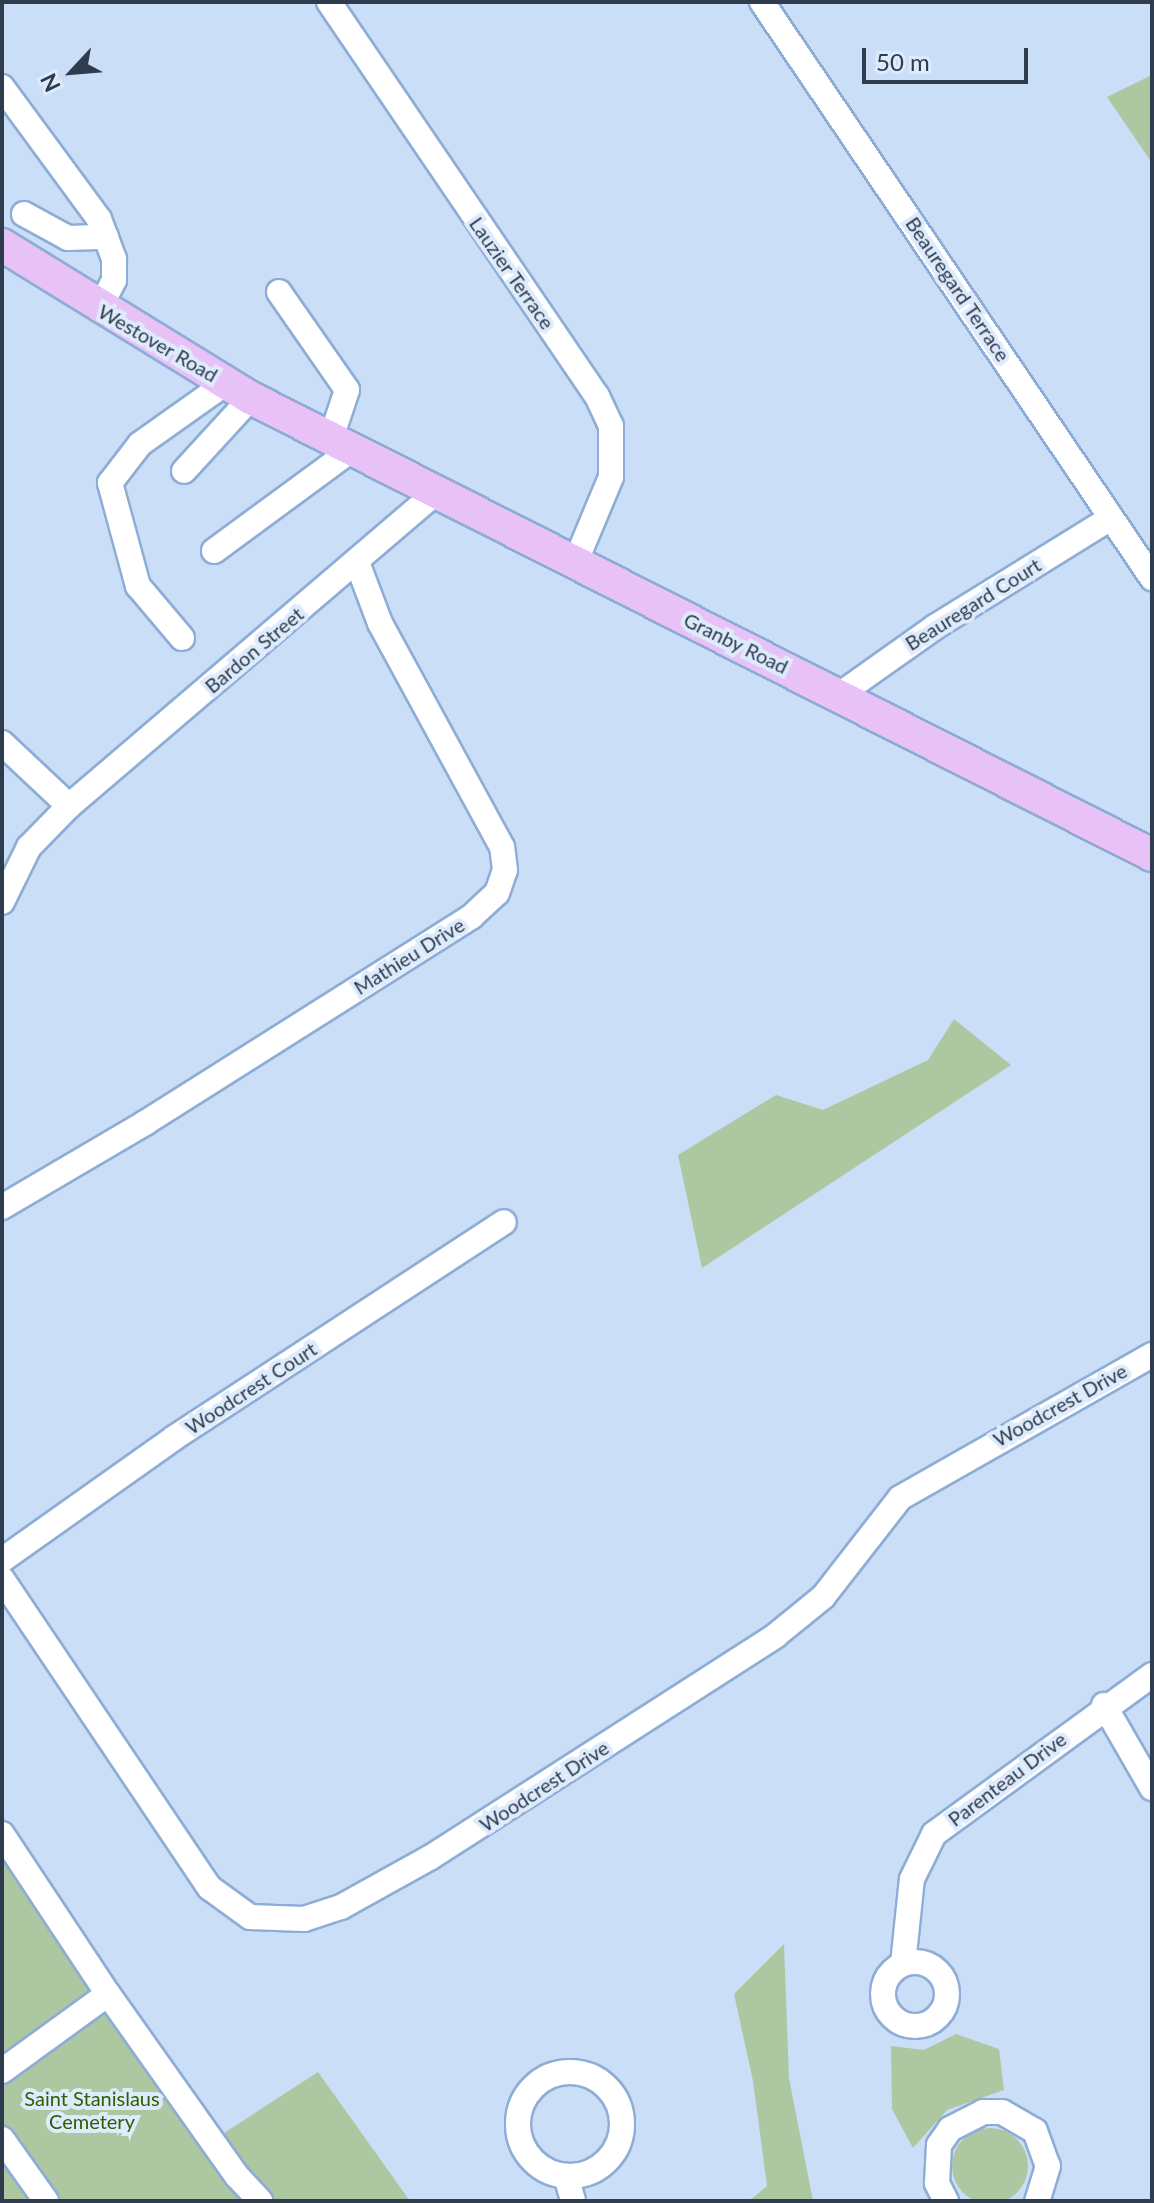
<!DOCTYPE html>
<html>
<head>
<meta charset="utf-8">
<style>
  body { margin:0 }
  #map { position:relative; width:1154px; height:2203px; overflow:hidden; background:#cbdef8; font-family:Lato,sans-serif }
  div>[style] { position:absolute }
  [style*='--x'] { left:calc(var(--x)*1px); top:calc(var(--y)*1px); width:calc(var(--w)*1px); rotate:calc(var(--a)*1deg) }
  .green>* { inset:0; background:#adc7a1 }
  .round { border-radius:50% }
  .roads { filter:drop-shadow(2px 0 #8eadd6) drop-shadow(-2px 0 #8eadd6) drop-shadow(0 2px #8eadd6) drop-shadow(0 -2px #8eadd6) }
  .minor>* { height:24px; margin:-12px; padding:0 12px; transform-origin:12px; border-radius:12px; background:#fff }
  .minor>.ring { margin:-12px; padding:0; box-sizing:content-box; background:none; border:24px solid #fff; border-radius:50% }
  .major>* { height:32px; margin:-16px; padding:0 16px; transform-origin:16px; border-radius:16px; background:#e8c2f7 }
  span { translate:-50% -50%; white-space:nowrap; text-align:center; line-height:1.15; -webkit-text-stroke:8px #deebfc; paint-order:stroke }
  .street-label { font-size:20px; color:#2f3c4d }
  .park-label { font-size:20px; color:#2d5f00 }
  .frame { position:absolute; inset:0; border:4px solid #2f3c4d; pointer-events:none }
  .north { position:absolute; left:32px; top:32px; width:80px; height:80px; -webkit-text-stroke:6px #deebfc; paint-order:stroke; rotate:244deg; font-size:22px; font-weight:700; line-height:32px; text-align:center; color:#2f3c4d }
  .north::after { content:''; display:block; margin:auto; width:28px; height:36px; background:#2f3c4d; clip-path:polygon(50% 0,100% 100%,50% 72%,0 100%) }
  .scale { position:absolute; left:862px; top:48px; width:166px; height:36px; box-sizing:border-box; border:4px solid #2f3c4d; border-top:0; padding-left:10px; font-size:24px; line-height:28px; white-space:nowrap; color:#2f3c4d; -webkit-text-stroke:6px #deebfc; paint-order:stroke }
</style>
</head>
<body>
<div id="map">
  <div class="green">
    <div style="clip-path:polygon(1152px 75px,1152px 163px,1107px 97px)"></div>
    <div style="clip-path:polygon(954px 1019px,1011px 1065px,702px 1268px,678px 1155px,776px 1095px,823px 1110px,928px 1060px)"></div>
    <div style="clip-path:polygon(2px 1815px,218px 2137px,318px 2072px,410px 2201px,2px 2201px)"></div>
    <div style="clip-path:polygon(784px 1944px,789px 2078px,813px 2201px,749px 2201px,767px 2186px,753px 2081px,734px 1994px)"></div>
    <div style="clip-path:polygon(956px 2034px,999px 2049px,1004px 2090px,947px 2110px,913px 2148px,892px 2109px,891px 2046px,924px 2050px)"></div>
    <div class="round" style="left:952px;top:2128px;width:76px;height:76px"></div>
  </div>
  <div class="roads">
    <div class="minor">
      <div style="--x:329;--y:2;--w:477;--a:55.8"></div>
      <div style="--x:597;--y:396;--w:33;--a:65"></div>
      <div style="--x:611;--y:426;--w:51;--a:90"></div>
      <div style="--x:611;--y:477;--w:93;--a:112.7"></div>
      <div style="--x:762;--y:2;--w:696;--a:55.9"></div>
      <div style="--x:2;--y:87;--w:164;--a:53.7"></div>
      <div style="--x:99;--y:219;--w:43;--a:69.4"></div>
      <div style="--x:114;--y:259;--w:21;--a:90"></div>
      <div style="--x:114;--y:280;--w:33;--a:117"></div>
      <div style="--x:24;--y:214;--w:50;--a:28.6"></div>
      <div style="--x:68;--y:238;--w:38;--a:-2"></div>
      <div style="--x:279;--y:292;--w:119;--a:55.2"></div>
      <div style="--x:347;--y:390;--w:51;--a:108.4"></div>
      <div style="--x:184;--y:471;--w:99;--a:-47.5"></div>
      <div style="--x:214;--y:551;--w:172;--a:-36.3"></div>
      <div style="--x:182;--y:638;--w:68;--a:-130.2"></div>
      <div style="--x:138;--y:586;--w:107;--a:-105.2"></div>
      <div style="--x:110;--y:483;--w:49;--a:-52.4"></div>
      <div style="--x:140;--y:444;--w:105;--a:-35.3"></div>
      <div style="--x:839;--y:695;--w:118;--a:-35.3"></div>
      <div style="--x:935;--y:627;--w:207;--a:-31.8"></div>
      <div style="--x:2;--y:743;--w:92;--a:43.2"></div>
      <div style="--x:69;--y:806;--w:484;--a:-40.5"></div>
      <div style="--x:2;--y:902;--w:61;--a:-63.9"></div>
      <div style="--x:29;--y:847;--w:57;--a:-45.7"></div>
      <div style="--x:2;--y:1207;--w:166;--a:-30.4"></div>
      <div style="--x:145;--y:1123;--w:386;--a:-32.3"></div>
      <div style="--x:471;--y:917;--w:35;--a:-43"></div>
      <div style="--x:497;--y:893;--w:24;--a:-71"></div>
      <div style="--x:505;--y:870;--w:23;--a:-97"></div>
      <div style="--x:502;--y:847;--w:255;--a:-118.6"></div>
      <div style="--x:380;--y:623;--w:65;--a:-110.7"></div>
      <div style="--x:2;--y:1560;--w:211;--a:-35.3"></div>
      <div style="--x:174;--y:1438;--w:394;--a:-33.2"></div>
      <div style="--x:2;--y:1579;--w:372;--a:56.1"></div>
      <div style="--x:210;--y:1888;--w:49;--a:35.9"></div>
      <div style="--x:250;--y:1917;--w:54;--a:2.1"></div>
      <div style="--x:304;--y:1919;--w:39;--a:-18"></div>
      <div style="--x:341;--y:1907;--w:103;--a:-29.1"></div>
      <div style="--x:431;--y:1857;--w:409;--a:-32.7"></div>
      <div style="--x:775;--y:1636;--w:62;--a:-39.1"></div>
      <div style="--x:823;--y:1597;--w:125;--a:-52.1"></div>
      <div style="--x:900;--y:1498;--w:290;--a:-29.6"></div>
      <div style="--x:1104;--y:1705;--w:96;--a:60"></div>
      <div style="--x:2;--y:1834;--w:192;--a:56.5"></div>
      <div class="ring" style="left:883px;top:1962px;width:40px;height:40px"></div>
      <div style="--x:903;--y:1964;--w:85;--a:-84"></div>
      <div style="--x:912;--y:1879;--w:50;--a:-63.9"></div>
      <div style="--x:934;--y:1834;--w:270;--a:-36.1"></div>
      <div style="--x:2;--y:2071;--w:131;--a:-36"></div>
      <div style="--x:108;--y:1994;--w:223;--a:54.7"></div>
      <div style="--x:237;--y:2176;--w:34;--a:47"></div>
      <div class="ring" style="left:518px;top:2072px;width:80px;height:80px"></div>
      <div style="--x:2;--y:2139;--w:76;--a:54.6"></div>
      <div style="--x:566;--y:2176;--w:26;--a:74"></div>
      <div style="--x:946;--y:2201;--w:20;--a:-117"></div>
      <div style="--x:937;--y:2183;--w:38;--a:-87"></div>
      <div style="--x:939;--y:2145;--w:19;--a:-55"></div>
      <div style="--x:950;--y:2129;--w:37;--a:-27"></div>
      <div style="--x:983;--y:2112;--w:19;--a:0"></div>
      <div style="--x:1002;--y:2112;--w:38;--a:30"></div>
      <div style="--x:1035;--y:2131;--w:37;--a:70"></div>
      <div style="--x:1048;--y:2166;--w:37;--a:107"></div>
    </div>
    <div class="major">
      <div style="--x:2;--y:245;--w:292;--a:31.6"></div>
      <div style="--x:251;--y:398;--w:1010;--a:26.89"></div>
    </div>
  </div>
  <div class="street-label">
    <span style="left:512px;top:273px;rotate:55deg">Lauzier Terrace</span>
    <span style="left:958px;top:289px;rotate:56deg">Beauregard Terrace</span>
    <span style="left:158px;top:343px;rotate:30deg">Westover Road</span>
    <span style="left:973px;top:604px;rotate:-32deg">Beauregard Court</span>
    <span style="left:736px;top:643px;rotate:26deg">Granby Road</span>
    <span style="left:254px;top:650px;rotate:-40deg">Bardon Street</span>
    <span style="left:409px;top:956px;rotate:-32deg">Mathieu Drive</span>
    <span style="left:251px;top:1388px;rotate:-33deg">Woodcrest Court</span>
    <span style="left:1060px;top:1405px;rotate:-29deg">Woodcrest Drive</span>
    <span style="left:1007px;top:1779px;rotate:-37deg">Parenteau Drive</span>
    <span style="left:544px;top:1786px;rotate:-33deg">Woodcrest Drive</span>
  </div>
  <div class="park-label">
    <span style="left:92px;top:2110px">Saint Stanislaus<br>Cemetery</span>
  </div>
  <div class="frame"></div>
  <div class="north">N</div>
  <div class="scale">50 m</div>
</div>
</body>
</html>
